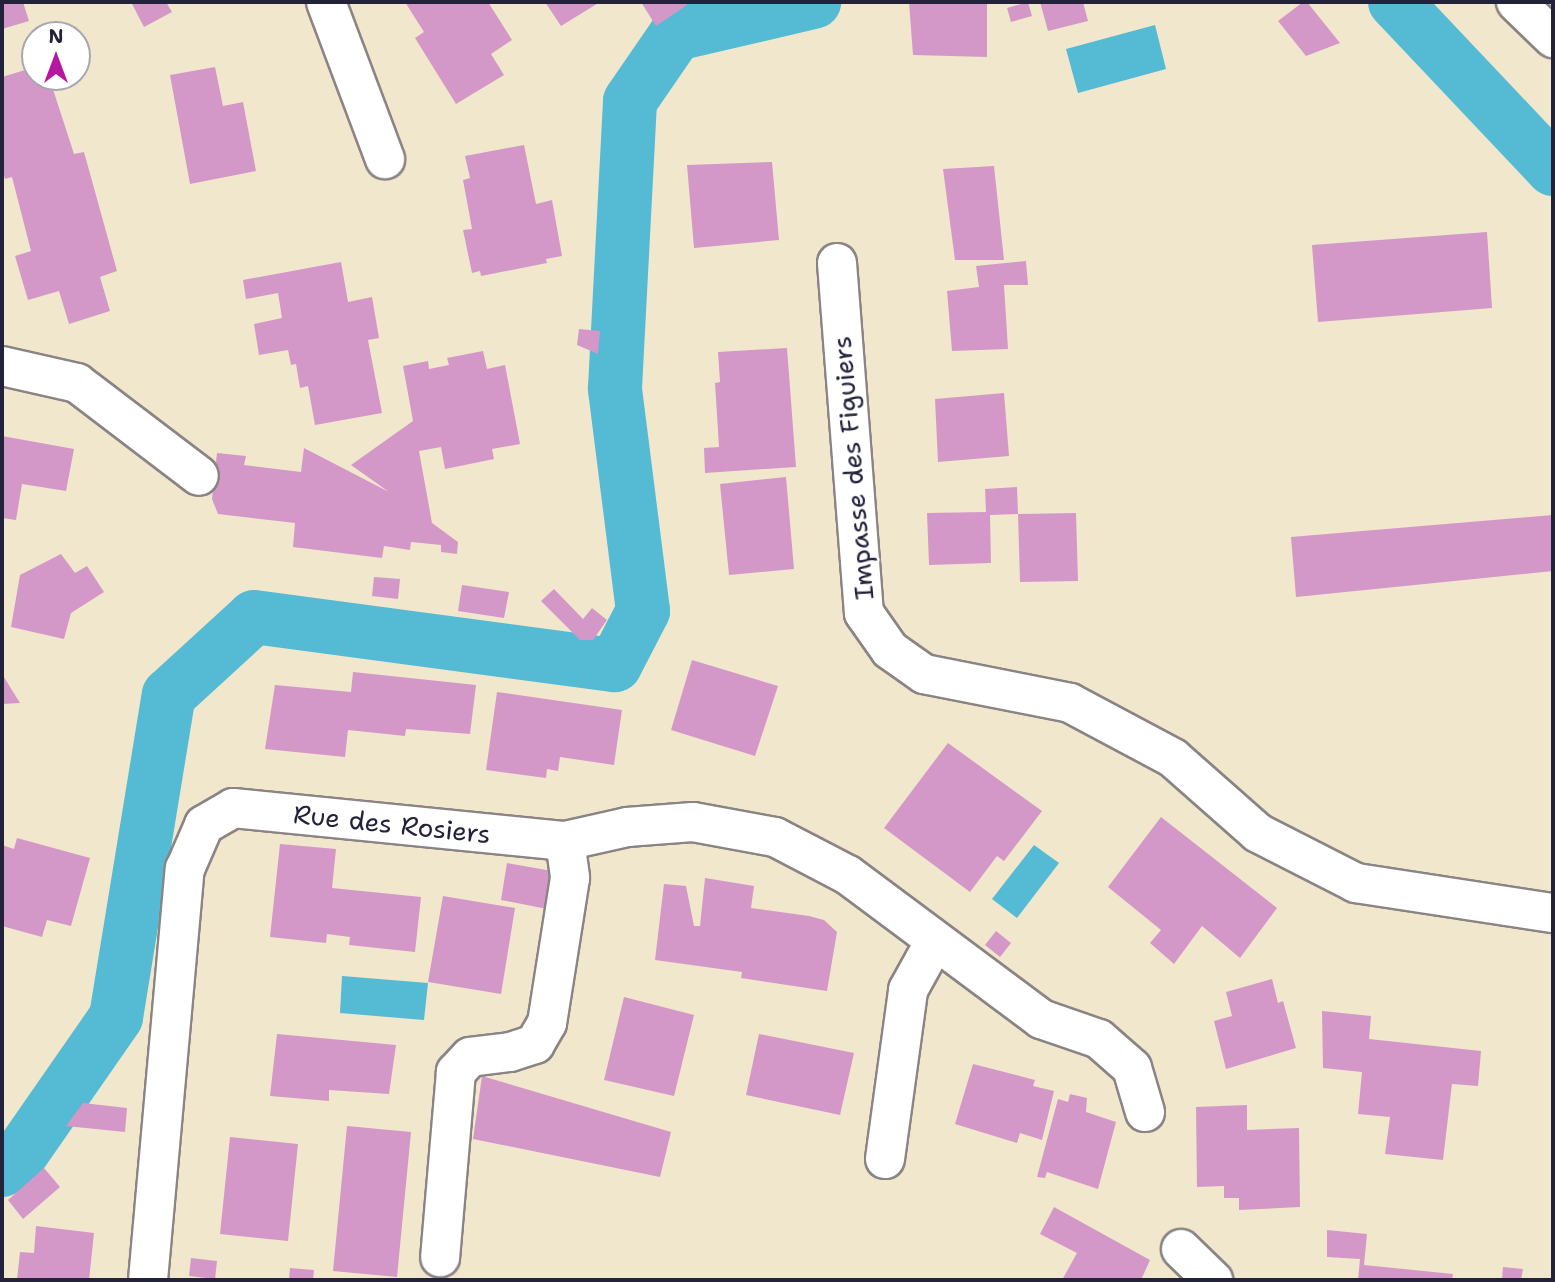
<!DOCTYPE html>
<html>
<head>
<meta charset="utf-8">
<style>
  body { margin:0 }
  #map { position:relative; width:1555px; height:1282px; overflow:hidden; background:#f1e7cd; font-family:"Shantell Sans",sans-serif }
  div>[style] { position:absolute }
  [style*='--x'] { left:calc(var(--x)*1px); top:calc(var(--y)*1px); width:calc(var(--w)*1px); rotate:calc(var(--a)*1deg) }
  .water>* { inset:0; background:#55bad3 }
  .canal>* { height:54px; margin:-27px; padding:0 27px; transform-origin:27px; border-radius:27px; background:#55bad3 }
  .building>* { inset:0; background:#d498c8 }
  .roads { filter:drop-shadow(2px 0 #8a8484) drop-shadow(-2px 0 #8a8484) drop-shadow(0 2px #8a8484) drop-shadow(0 -2px #8a8484) }
  .minor>* { height:38px; margin:-19px; padding:0 19px; transform-origin:19px; border-radius:19px; background:#fff }
  .tertiary>* { height:38px; margin:-19px; padding:0 19px; transform-origin:19px; border-radius:19px; background:#fff }
  span { translate:-50% -50%; white-space:nowrap; text-align:center; line-height:1.15; -webkit-text-stroke:5px #fff; paint-order:stroke }
  .street-label { font-size:26px; color:#22223b }
  .frame { position:absolute; inset:0; border:4px solid #22223b; pointer-events:none }
  .north { position:absolute; left:21px; top:21px; width:70px; height:70px; box-sizing:border-box; background:#fff; border:2px solid #a7a7b1; border-radius:50%; rotate:0deg; font-size:19px; font-weight:700; line-height:28px; text-align:center; color:#22223b }
  .north::after { content:''; display:block; margin:auto; width:24px; height:32px; background:#b5179e; clip-path:polygon(50% 0,100% 100%,50% 72%,0 100%) }
</style>
</head>
<body>
<div id="map">
  <div class="water">
    <div style="clip-path:polygon(1155px 25px,1166px 69px,1078px 93px,1066px 49px)"></div>
    <div style="clip-path:polygon(1034px 845px,1059px 863px,1017px 918px,992px 899px)"></div>
    <div style="clip-path:polygon(342px 976px,428px 983px,424px 1020px,340px 1013px)"></div>
  </div>
  <div class="canal">
    <div style="--x:1395;--y:2;--w:230;--a:46.6"></div>
    <div style="--x:2;--y:1170;--w:13;--a:-27"></div>
    <div style="--x:14;--y:1164;--w:179;--a:-55.2"></div>
    <div style="--x:116;--y:1017;--w:326;--a:-80.7"></div>
    <div style="--x:169;--y:695;--w:115;--a:-42.5"></div>
    <div style="--x:254;--y:617;--w:364;--a:7.6"></div>
    <div style="--x:615;--y:665;--w:61;--a:-62.6"></div>
    <div style="--x:643;--y:611;--w:225;--a:-97.2"></div>
    <div style="--x:615;--y:388;--w:287;--a:-87"></div>
    <div style="--x:630;--y:101;--w:81;--a:-55.5"></div>
    <div style="--x:676;--y:34;--w:142;--a:-13.1"></div>
  </div>
  <div class="building">
    <div style="clip-path:polygon(2px 2px,23px 2px,29px 21px,2px 29px)"></div>
    <div style="clip-path:polygon(131px 2px,166px 2px,172px 12px,144px 27px)"></div>
    <div style="clip-path:polygon(405px 2px,488px 2px,512px 40px,491px 54px,504px 75px,456px 104px,415px 38px,424px 32px)"></div>
    <div style="clip-path:polygon(545px 2px,600px 2px,561px 26px)"></div>
    <div style="clip-path:polygon(641px 2px,685px 2px,687px 5px,656px 26px)"></div>
    <div style="clip-path:polygon(909px 2px,987px 2px,987px 57px,913px 55px)"></div>
    <div style="clip-path:polygon(1028px 2px,1032px 16px,1011px 22px,1007px 8px)"></div>
    <div style="clip-path:polygon(1040px 2px,1083px 2px,1088px 21px,1048px 31px)"></div>
    <div style="clip-path:polygon(1303px 2px,1307px 2px,1340px 43px,1306px 56px,1278px 21px)"></div>
    <div style="clip-path:polygon(35px 67px,35px 77px,49px 77px,74px 154px,84px 152px,117px 271px,100px 277px,110px 311px,69px 324px,59px 291px,28px 300px,15px 256px,31px 251px,12px 177px,5px 179px,2px 169px,2px 77px)"></div>
    <div style="clip-path:polygon(215px 67px,223px 106px,243px 102px,256px 171px,190px 184px,170px 75px)"></div>
    <div style="clip-path:polygon(524px 145px,536px 204px,552px 200px,562px 256px,546px 259px,547px 263px,481px 276px,480px 271px,472px 273px,463px 230px,472px 229px,463px 180px,470px 178px,465px 156px)"></div>
    <div style="clip-path:polygon(772px 162px,779px 240px,694px 248px,687px 165px)"></div>
    <div style="clip-path:polygon(994px 166px,1004px 260px,955px 260px,943px 169px)"></div>
    <div style="clip-path:polygon(1487px 232px,1492px 308px,1318px 322px,1312px 245px)"></div>
    <div style="clip-path:polygon(1026px 261px,1028px 285px,1004px 285px,1008px 349px,952px 351px,947px 291px,979px 287px,976px 266px)"></div>
    <div style="clip-path:polygon(341px 262px,348px 302px,372px 297px,379px 338px,368px 340px,382px 413px,315px 425px,308px 386px,300px 388px,296px 364px,291px 365px,288px 350px,259px 355px,254px 324px,282px 318px,278px 293px,246px 299px,243px 280px)"></div>
    <div style="clip-path:polygon(579px 329px,600px 331px,598px 354px,577px 345px)"></div>
    <div style="clip-path:polygon(787px 348px,796px 467px,705px 473px,704px 448px,719px 447px,715px 383px,720px 382px,718px 352px)"></div>
    <div style="clip-path:polygon(483px 351px,487px 369px,505px 365px,520px 444px,492px 449px,494px 459px,445px 469px,441px 447px,419px 451px,432px 523px,458px 542px,457px 554px,441px 552px,441px 545px,411px 542px,410px 550px,384px 546px,382px 558px,293px 547px,295px 523px,218px 514px,212px 499px,217px 453px,246px 456px,244px 465px,301px 472px,304px 448px,389px 492px,351px 465px,413px 421px,403px 366px,428px 361px,429px 369px,449px 365px,447px 358px)"></div>
    <div style="clip-path:polygon(1004px 393px,1009px 456px,938px 462px,935px 399px)"></div>
    <div style="clip-path:polygon(2px 436px,74px 449px,66px 491px,22px 484px,16px 520px,2px 518px)"></div>
    <div style="clip-path:polygon(786px 477px,794px 569px,729px 575px,720px 484px)"></div>
    <div style="clip-path:polygon(1017px 487px,1018px 514px,1076px 513px,1078px 581px,1020px 582px,1018px 514px,990px 515px,991px 563px,929px 565px,927px 513px,986px 512px,985px 489px)"></div>
    <div style="clip-path:polygon(1553px 515px,1553px 571px,1296px 597px,1291px 537px)"></div>
    <div style="clip-path:polygon(61px 554px,75px 573px,87px 566px,104px 592px,71px 613px,64px 639px,11px 627px,20px 575px)"></div>
    <div style="clip-path:polygon(374px 577px,400px 579px,398px 599px,372px 596px)"></div>
    <div style="clip-path:polygon(462px 585px,509px 592px,504px 618px,458px 611px)"></div>
    <div style="clip-path:polygon(554px 589px,583px 619px,592px 608px,607px 620px,593px 640px,580px 640px,541px 601px)"></div>
    <div style="clip-path:polygon(692px 660px,778px 686px,755px 756px,671px 730px)"></div>
    <div style="clip-path:polygon(353px 672px,476px 685px,470px 734px,406px 729px,405px 736px,348px 730px,345px 757px,265px 749px,275px 685px,351px 692px)"></div>
    <div style="clip-path:polygon(2px 674px,20px 703px,2px 704px)"></div>
    <div style="clip-path:polygon(497px 692px,622px 710px,614px 765px,560px 757px,558px 771px,547px 769px,546px 778px,486px 770px)"></div>
    <div style="clip-path:polygon(948px 743px,1042px 811px,1004px 861px,997px 856px,970px 892px,884px 828px)"></div>
    <div style="clip-path:polygon(1161px 817px,1277px 908px,1240px 958px,1202px 926px,1174px 964px,1150px 943px,1161px 930px,1108px 887px)"></div>
    <div style="clip-path:polygon(17px 838px,90px 858px,71px 926px,47px 920px,42px 937px,2px 926px,2px 845px,14px 849px)"></div>
    <div style="clip-path:polygon(280px 844px,336px 849px,332px 888px,421px 897px,415px 952px,349px 945px,350px 937px,327px 934px,326px 943px,270px 937px)"></div>
    <div style="clip-path:polygon(507px 863px,558px 872px,552px 910px,501px 900px)"></div>
    <div style="clip-path:polygon(705px 878px,754px 886px,751px 908px,809px 916px,824px 920px,837px 932px,827px 991px,741px 978px,742px 972px,655px 960px,664px 884px,686px 886px,694px 926px,700px 926px)"></div>
    <div style="clip-path:polygon(443px 896px,515px 908px,501px 994px,428px 982px)"></div>
    <div style="clip-path:polygon(996px 931px,1011px 943px,1000px 957px,985px 945px)"></div>
    <div style="clip-path:polygon(1272px 979px,1278px 1003px,1283px 1001px,1296px 1048px,1226px 1069px,1214px 1021px,1232px 1016px,1226px 992px)"></div>
    <div style="clip-path:polygon(624px 997px,694px 1015px,674px 1096px,604px 1080px)"></div>
    <div style="clip-path:polygon(1322px 1011px,1371px 1016px,1369px 1039px,1481px 1051px,1478px 1086px,1452px 1084px,1443px 1160px,1385px 1154px,1390px 1117px,1358px 1114px,1362px 1072px,1323px 1068px)"></div>
    <div style="clip-path:polygon(277px 1034px,396px 1045px,389px 1094px,329px 1090px,329px 1101px,270px 1096px)"></div>
    <div style="clip-path:polygon(759px 1034px,854px 1053px,840px 1115px,746px 1095px)"></div>
    <div style="clip-path:polygon(973px 1064px,1035px 1080px,1033px 1086px,1054px 1091px,1042px 1140px,1020px 1133px,1017px 1143px,955px 1124px)"></div>
    <div style="clip-path:polygon(482px 1076px,671px 1132px,660px 1177px,473px 1139px)"></div>
    <div style="clip-path:polygon(1070px 1094px,1087px 1098px,1086px 1112px,1116px 1122px,1098px 1189px,1047px 1172px,1045px 1178px,1037px 1177px,1058px 1099px,1068px 1102px)"></div>
    <div style="clip-path:polygon(83px 1103px,127px 1108px,125px 1132px,66px 1126px)"></div>
    <div style="clip-path:polygon(1247px 1105px,1247px 1130px,1299px 1128px,1300px 1207px,1239px 1210px,1239px 1198px,1224px 1198px,1224px 1186px,1197px 1187px,1196px 1107px)"></div>
    <div style="clip-path:polygon(347px 1126px,411px 1132px,397px 1277px,333px 1271px)"></div>
    <div style="clip-path:polygon(230px 1137px,298px 1144px,288px 1241px,220px 1234px)"></div>
    <div style="clip-path:polygon(44px 1168px,60px 1187px,23px 1219px,8px 1200px)"></div>
    <div style="clip-path:polygon(1054px 1207px,1150px 1260px,1141px 1280px,1062px 1280px,1077px 1253px,1040px 1234px)"></div>
    <div style="clip-path:polygon(36px 1226px,94px 1233px,89px 1280px,17px 1280px,20px 1252px,34px 1253px)"></div>
    <div style="clip-path:polygon(1327px 1230px,1367px 1234px,1364px 1265px,1453px 1274px,1452px 1280px,1358px 1280px,1360px 1259px,1327px 1257px)"></div>
    <div style="clip-path:polygon(191px 1258px,217px 1261px,215px 1279px,189px 1276px)"></div>
    <div style="clip-path:polygon(1503px 1267px,1523px 1269px,1521px 1280px,1502px 1280px)"></div>
    <div style="clip-path:polygon(290px 1268px,314px 1270px,313px 1280px,289px 1280px)"></div>
  </div>
  <div class="roads">
    <div class="minor">
      <div style="--x:326;--y:2;--w:168;--a:69.4"></div>
      <div style="--x:837;--y:263;--w:351;--a:85.6"></div>
      <div style="--x:864;--y:613;--w:45;--a:54.9"></div>
      <div style="--x:890;--y:650;--w:42;--a:35.2"></div>
      <div style="--x:924;--y:674;--w:149;--a:11.2"></div>
      <div style="--x:1070;--y:703;--w:117;--a:28.1"></div>
      <div style="--x:1173;--y:758;--w:113;--a:41.4"></div>
      <div style="--x:1258;--y:833;--w:110;--a:27"></div>
      <div style="--x:1356;--y:883;--w:199;--a:8.7"></div>
      <div style="--x:2;--y:366;--w:77;--a:12.8"></div>
      <div style="--x:77;--y:383;--w:153;--a:37.3"></div>
      <div style="--x:565;--y:841;--w:64;--a:-12.7"></div>
      <div style="--x:627;--y:827;--w:66;--a:-4.3"></div>
      <div style="--x:693;--y:822;--w:83;--a:10.4"></div>
      <div style="--x:775;--y:837;--w:82;--a:27.5"></div>
      <div style="--x:848;--y:875;--w:241;--a:36.7"></div>
      <div style="--x:1041;--y:1019;--w:61;--a:19"></div>
      <div style="--x:1099;--y:1039;--w:44;--a:41.3"></div>
      <div style="--x:1132;--y:1068;--w:46;--a:73.5"></div>
      <div style="--x:885;--y:1159;--w:171;--a:-82.2"></div>
      <div style="--x:908;--y:990;--w:56;--a:-61.1"></div>
      <div style="--x:1181;--y:1249;--w:45;--a:44.1"></div>
      <div style="--x:148;--y:1280;--w:413;--a:-84.9"></div>
      <div style="--x:185;--y:869;--w:48;--a:-66.6"></div>
      <div style="--x:204;--y:825;--w:34;--a:-30"></div>
      <div style="--x:233;--y:808;--w:334;--a:5.7"></div>
      <div style="--x:565;--y:841;--w:37;--a:82"></div>
      <div style="--x:570;--y:878;--w:147;--a:99"></div>
      <div style="--x:547;--y:1023;--w:24;--a:120"></div>
      <div style="--x:535;--y:1044;--w:26;--a:162"></div>
      <div style="--x:510;--y:1052;--w:40;--a:172.9"></div>
      <div style="--x:470;--y:1057;--w:21;--a:133"></div>
      <div style="--x:456;--y:1072;--w:186;--a:94.9"></div>
    </div>
    <div class="tertiary">
      <div style="--x:1516;--y:2;--w:52;--a:44.2"></div>
    </div>
  </div>
  <div class="street-label">
    <span style="left:853px;top:468px;rotate:-95deg">Impasse des Figuiers</span>
    <span style="left:392px;top:824px;rotate:6deg">Rue des Rosiers</span>
  </div>
  <div class="frame"></div>
  <div class="north">N</div>
</div>
</body>
</html>
